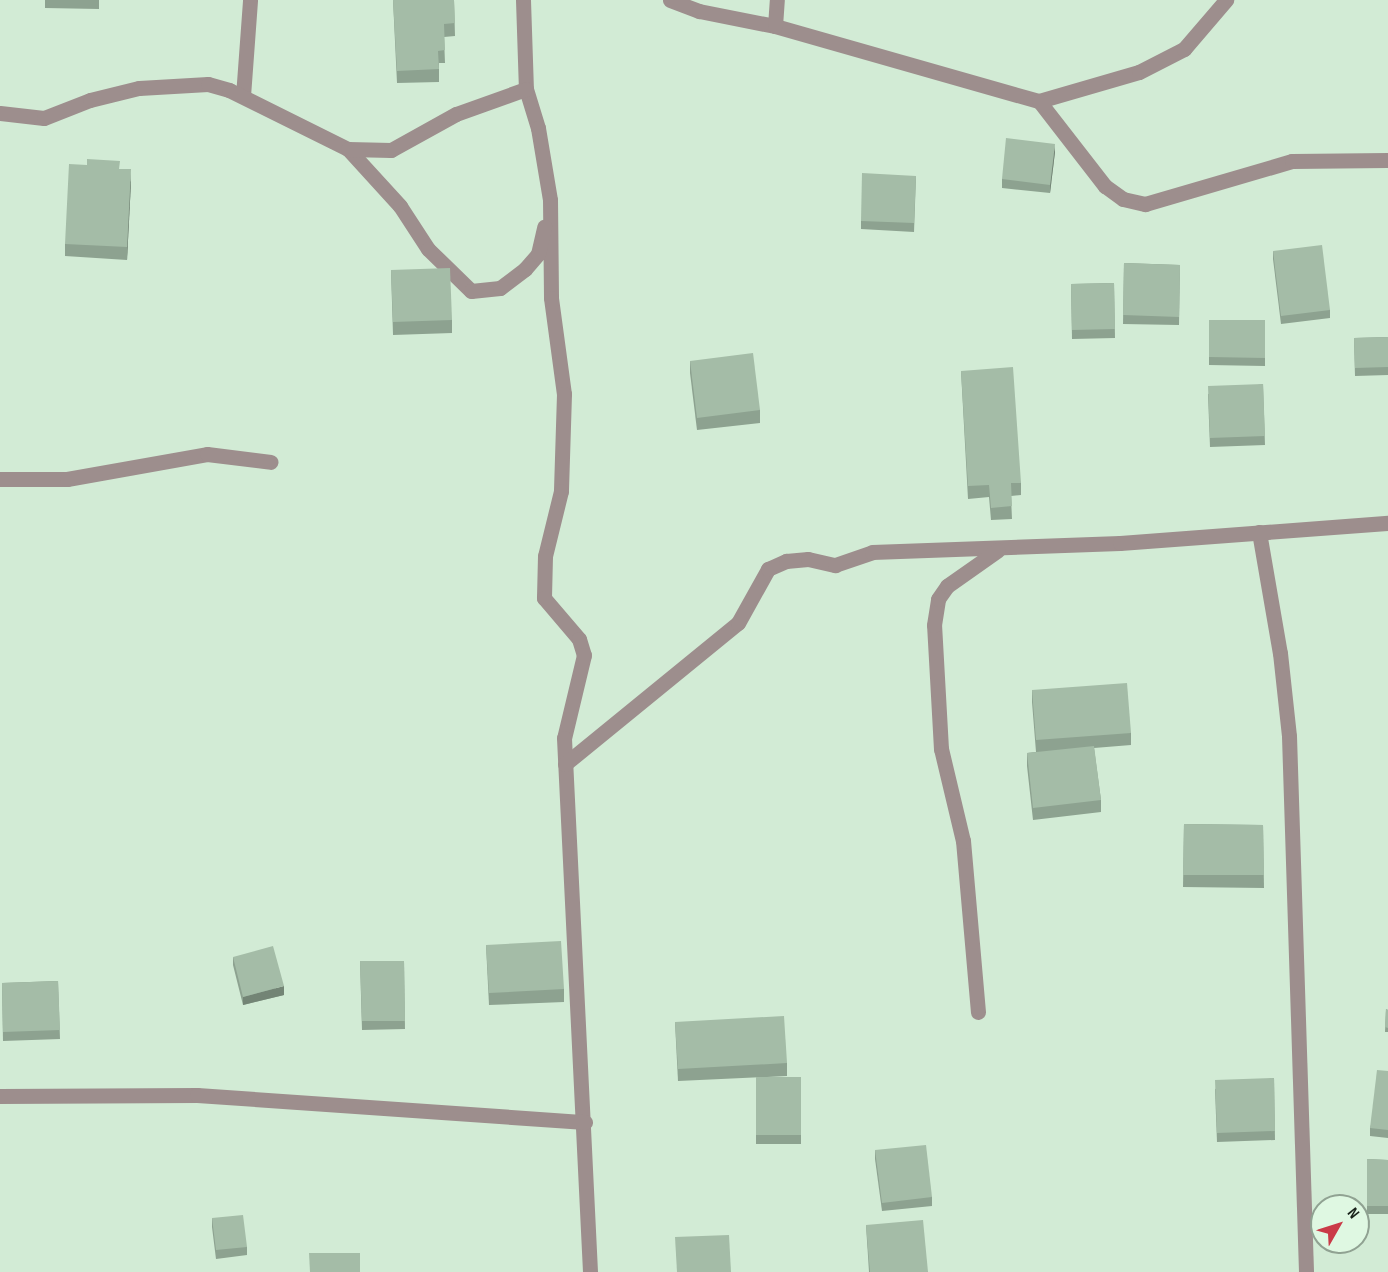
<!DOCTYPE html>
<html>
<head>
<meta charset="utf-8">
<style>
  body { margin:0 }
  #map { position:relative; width:1388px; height:1272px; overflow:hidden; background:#d2ebd5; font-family:"Sofia Sans Condensed",sans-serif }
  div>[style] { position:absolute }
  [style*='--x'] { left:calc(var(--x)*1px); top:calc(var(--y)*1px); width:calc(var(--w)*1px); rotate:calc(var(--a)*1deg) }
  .minor>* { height:15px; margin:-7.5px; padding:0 7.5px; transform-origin:7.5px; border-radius:7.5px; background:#9d8e8d }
  .wall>* { inset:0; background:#8da290 }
  .shaded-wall>* { inset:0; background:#738475 }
  .building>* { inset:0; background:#a4bca7 }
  span { translate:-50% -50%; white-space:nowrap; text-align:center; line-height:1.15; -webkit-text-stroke:4.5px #dff8e2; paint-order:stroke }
  .north { position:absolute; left:1310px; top:1194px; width:60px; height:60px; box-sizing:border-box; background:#dff8e2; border:2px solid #90a292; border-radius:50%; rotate:51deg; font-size:16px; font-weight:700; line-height:24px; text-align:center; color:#19221a }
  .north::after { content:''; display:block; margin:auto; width:21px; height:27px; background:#ca3a47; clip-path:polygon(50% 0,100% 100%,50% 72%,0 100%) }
</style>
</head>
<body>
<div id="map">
  <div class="minor">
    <div style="--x:523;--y:0;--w:89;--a:88.1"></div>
    <div style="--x:526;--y:89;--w:41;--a:72.9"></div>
    <div style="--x:538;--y:128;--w:73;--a:80.5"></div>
    <div style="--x:550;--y:200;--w:98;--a:89.4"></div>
    <div style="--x:551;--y:298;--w:97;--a:82.3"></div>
    <div style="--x:564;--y:394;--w:97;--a:91.8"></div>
    <div style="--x:561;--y:491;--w:67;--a:103.8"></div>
    <div style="--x:545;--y:556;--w:42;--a:91.4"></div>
    <div style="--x:544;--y:598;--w:54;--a:49.5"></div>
    <div style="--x:579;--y:639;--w:17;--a:73"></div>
    <div style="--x:584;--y:655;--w:85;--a:103.5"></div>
    <div style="--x:564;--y:738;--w:535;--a:87.21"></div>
    <div style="--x:670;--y:0;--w:31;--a:21"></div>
    <div style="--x:699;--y:11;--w:77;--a:11.2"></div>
    <div style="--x:775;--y:26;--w:274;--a:15.9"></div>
    <div style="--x:1039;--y:101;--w:104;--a:-16.2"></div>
    <div style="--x:1139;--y:72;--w:51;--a:-27.1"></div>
    <div style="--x:1184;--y:49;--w:65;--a:-49.4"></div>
    <div style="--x:775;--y:26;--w:26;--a:-86"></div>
    <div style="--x:243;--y:96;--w:96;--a:-85.8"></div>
    <div style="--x:1039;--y:101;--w:108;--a:52.2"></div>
    <div style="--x:1105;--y:186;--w:22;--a:36"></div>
    <div style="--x:1123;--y:199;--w:23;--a:13"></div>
    <div style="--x:1145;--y:204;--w:153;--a:-16.3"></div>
    <div style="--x:1292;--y:161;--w:96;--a:-0.6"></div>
    <div style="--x:0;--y:113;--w:44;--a:6.5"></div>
    <div style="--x:44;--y:118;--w:49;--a:-21.4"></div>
    <div style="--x:90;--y:100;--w:50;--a:-13.8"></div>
    <div style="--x:139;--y:88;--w:69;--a:-3.3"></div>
    <div style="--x:208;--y:84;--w:22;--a:16"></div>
    <div style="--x:229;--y:90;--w:133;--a:26.4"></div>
    <div style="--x:348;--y:149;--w:77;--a:47.6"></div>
    <div style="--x:400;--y:206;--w:51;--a:56.9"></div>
    <div style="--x:428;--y:249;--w:60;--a:44.3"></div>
    <div style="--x:471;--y:291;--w:29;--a:-6"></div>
    <div style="--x:500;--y:288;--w:31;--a:-37"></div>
    <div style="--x:525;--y:269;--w:20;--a:-49"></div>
    <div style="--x:538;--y:254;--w:28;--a:-77"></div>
    <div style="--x:348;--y:149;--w:43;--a:1.3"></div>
    <div style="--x:391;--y:150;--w:74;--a:-29"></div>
    <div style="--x:456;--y:114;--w:74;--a:-19.7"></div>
    <div style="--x:0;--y:479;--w:67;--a:0"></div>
    <div style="--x:67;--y:479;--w:142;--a:-10.1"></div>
    <div style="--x:207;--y:454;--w:64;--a:7.1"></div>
    <div style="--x:1259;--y:532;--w:123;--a:80.2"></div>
    <div style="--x:1280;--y:653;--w:83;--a:83.8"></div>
    <div style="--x:1289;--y:736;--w:536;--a:88.18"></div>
    <div style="--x:565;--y:764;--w:223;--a:-39.2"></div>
    <div style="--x:738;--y:623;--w:62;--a:-60.9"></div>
    <div style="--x:768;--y:569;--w:20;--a:-24"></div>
    <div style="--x:786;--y:561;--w:22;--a:-5"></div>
    <div style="--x:808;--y:559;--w:28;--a:13"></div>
    <div style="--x:835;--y:565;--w:39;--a:-19"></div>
    <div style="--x:872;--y:552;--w:248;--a:-2.1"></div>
    <div style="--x:1120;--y:543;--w:269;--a:-4.3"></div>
    <div style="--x:978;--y:1012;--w:172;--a:-95"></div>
    <div style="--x:963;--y:841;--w:95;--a:-103.4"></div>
    <div style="--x:941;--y:749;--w:124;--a:-93.2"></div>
    <div style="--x:934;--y:625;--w:26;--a:-81"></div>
    <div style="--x:938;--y:599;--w:16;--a:-55"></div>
    <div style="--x:947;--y:586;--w:62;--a:-35.2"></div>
    <div style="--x:0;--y:1096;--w:197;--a:-0.3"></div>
    <div style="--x:197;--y:1095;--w:389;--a:4"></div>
  </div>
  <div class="wall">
    <div style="clip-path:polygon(45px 0,99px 0,99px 9px,45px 8px)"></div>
    <div style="clip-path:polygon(393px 0,454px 0,455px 36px,444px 37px,445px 63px,439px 63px,439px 82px,397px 83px)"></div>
    <div style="clip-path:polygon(1055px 152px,1050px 193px,1002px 188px,1002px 179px)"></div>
    <div style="clip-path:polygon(120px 169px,131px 182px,127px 260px,65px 256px,65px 244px)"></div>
    <div style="clip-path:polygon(916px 176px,914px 232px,861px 229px,861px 221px)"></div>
    <div style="clip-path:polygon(1273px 251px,1330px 310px,1330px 318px,1281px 324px,1273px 259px)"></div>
    <div style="clip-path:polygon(1124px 263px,1180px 265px,1179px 325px,1123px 324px)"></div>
    <div style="clip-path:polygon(391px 270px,452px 320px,452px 333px,393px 335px)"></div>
    <div style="clip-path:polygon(1114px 283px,1115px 338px,1072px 339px,1071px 284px)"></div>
    <div style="clip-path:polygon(1209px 320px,1265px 320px,1265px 366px,1209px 365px)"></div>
    <div style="clip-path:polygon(1388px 337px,1388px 375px,1355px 376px,1354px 338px)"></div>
    <div style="clip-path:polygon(690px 361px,760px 410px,760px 423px,697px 430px,690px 373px)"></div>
    <div style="clip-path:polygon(961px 371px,1021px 483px,1021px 495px,1011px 496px,1012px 519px,991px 520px,989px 497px,968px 499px)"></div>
    <div style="clip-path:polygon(1263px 384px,1265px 445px,1210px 447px,1208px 394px)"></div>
    <div style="clip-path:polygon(1032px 690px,1131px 733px,1131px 745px,1094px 748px,1101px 800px,1101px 812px,1033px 820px,1027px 766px,1027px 753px,1036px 752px,1032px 702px)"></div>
    <div style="clip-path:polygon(1184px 824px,1263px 825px,1264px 888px,1183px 887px)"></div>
    <div style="clip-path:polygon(486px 945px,564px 989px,564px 1002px,489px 1005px)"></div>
    <div style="clip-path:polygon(233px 957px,284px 995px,243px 1005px,233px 965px)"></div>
    <div style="clip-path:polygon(360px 961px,404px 961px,405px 1029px,362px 1030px)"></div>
    <div style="clip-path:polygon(58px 981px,60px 1039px,3px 1041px,2px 983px)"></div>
    <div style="clip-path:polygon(1386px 1009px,1388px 1010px,1388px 1032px,1385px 1032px)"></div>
    <div style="clip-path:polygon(675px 1022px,787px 1063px,787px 1076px,678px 1081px)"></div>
    <div style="clip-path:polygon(1388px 1071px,1388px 1138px,1370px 1136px,1370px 1128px)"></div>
    <div style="clip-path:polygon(756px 1077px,801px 1077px,801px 1144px,756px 1144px)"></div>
    <div style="clip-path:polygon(1274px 1078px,1275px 1140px,1217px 1142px,1215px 1089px)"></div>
    <div style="clip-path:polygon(875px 1150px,932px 1197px,932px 1206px,882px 1211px,875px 1159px)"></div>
    <div style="clip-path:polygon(1367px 1159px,1388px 1160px,1388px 1214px,1367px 1214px)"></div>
    <div style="clip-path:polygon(212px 1218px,247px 1247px,247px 1255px,216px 1259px,212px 1227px)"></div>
    <div style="clip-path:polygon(866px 1225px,928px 1272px,869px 1272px)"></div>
  </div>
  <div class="shaded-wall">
    <div style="clip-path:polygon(1055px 144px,1055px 152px,1050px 193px,1050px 185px)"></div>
    <div style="clip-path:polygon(131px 169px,131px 182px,127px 260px,127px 247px)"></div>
    <div style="clip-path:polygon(284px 986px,284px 995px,243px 1005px,243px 997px)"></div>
  </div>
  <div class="building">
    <div style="clip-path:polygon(393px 0,454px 0,455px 23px,444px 24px,445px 50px,438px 51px,439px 69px,397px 71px)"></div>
    <div style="clip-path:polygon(1006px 138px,1055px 144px,1050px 185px,1002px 179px)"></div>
    <div style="clip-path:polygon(87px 159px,120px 161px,119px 169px,131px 169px,127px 247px,65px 244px,69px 164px,87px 165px)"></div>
    <div style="clip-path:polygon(862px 173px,916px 176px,914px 223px,861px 221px)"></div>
    <div style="clip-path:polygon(1322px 245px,1330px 310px,1281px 316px,1273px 251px)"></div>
    <div style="clip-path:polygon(1124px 263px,1180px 265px,1179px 317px,1123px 315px)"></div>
    <div style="clip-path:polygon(450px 268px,452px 320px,393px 322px,391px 270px)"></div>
    <div style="clip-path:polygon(1114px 283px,1115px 329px,1072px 330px,1071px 284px)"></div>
    <div style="clip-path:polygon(1209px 320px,1265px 320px,1265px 358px,1209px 357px)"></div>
    <div style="clip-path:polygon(1388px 337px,1388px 367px,1355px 368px,1354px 338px)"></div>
    <div style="clip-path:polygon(753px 353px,760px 410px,697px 418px,690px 361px)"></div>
    <div style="clip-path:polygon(1013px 367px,1021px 483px,1011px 483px,1012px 506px,991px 508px,989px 485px,968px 486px,961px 371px)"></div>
    <div style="clip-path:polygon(1263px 384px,1265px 436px,1210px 438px,1208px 386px)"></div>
    <div style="clip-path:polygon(1127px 683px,1131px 733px,1036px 740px,1032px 690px)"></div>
    <div style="clip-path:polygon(1094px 746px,1101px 800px,1033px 808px,1027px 753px)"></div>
    <div style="clip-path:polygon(1184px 824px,1263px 825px,1264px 875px,1183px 875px)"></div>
    <div style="clip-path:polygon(561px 941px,564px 989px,489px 993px,486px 945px)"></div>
    <div style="clip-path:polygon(273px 946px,284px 986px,243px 997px,233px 957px)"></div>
    <div style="clip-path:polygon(360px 961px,404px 961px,405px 1021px,362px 1021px)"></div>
    <div style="clip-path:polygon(58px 981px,60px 1030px,3px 1032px,2px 983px)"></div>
    <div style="clip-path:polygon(1386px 1009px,1388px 1010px,1388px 1028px,1385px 1027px)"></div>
    <div style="clip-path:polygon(784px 1016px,787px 1063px,678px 1069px,675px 1022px)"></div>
    <div style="clip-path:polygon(1377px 1070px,1388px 1071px,1388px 1130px,1370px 1128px)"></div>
    <div style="clip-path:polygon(756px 1077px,801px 1077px,801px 1135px,756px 1135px)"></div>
    <div style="clip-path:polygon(1274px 1078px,1275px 1131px,1217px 1133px,1215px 1080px)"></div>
    <div style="clip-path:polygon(926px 1145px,932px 1197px,882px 1203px,875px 1150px)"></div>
    <div style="clip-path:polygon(1367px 1159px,1388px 1160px,1388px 1206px,1367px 1206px)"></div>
    <div style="clip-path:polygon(243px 1215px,247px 1247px,216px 1250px,212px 1218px)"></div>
    <div style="clip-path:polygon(923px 1220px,928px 1272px,870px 1272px,866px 1225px)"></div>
    <div style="clip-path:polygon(729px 1235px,731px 1272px,677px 1272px,675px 1237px)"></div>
    <div style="clip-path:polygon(309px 1253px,360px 1253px,360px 1272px,310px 1272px)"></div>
  </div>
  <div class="north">N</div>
</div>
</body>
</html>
